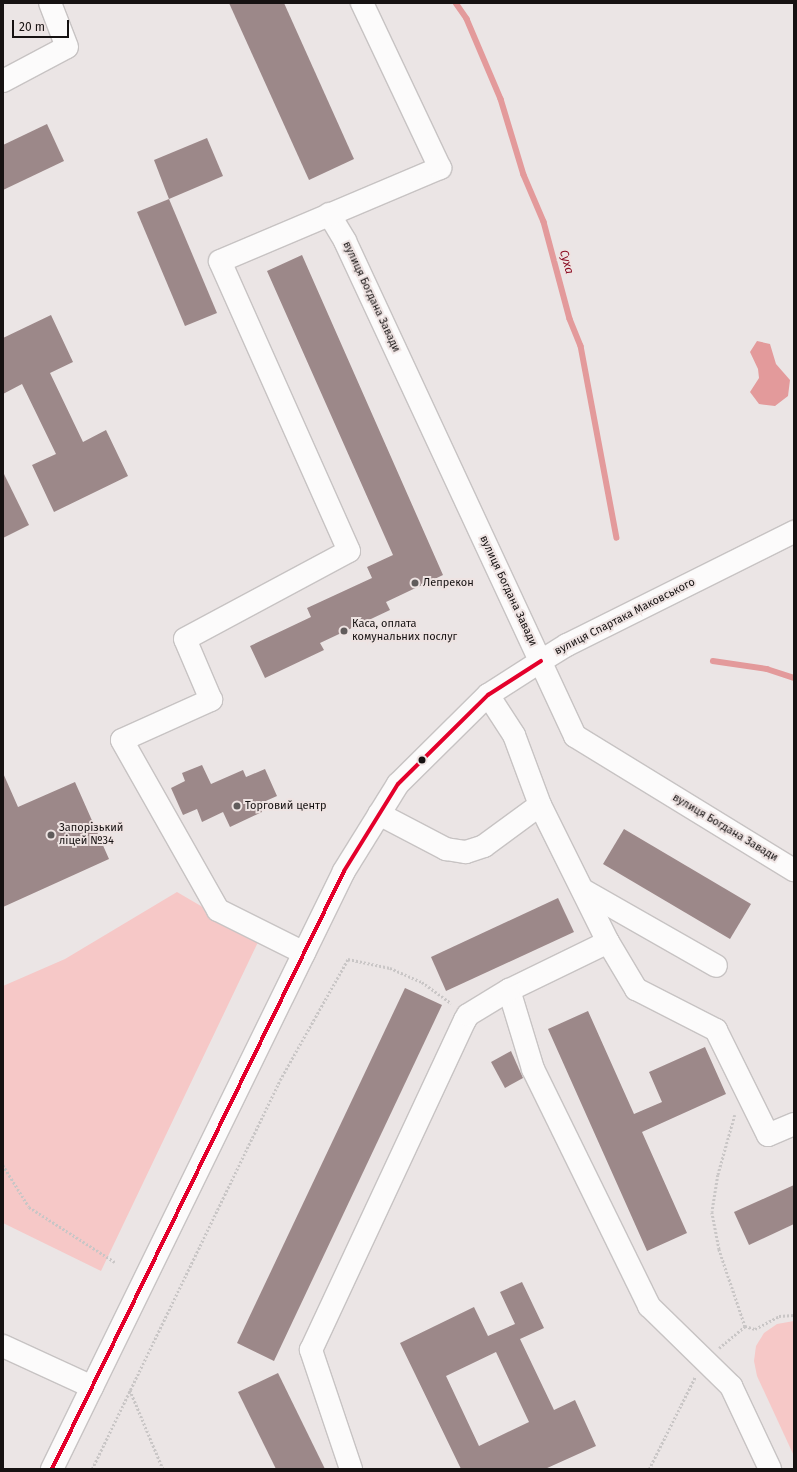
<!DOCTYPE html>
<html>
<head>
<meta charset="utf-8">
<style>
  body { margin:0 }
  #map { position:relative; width:797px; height:1472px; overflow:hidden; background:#ebe5e5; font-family:"Fira Sans",sans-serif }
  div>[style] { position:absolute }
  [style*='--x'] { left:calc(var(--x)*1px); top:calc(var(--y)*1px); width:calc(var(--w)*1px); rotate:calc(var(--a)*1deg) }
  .green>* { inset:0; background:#f6c8c7 }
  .water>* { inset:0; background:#e39a9b }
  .stream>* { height:5.5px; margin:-2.75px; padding:0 2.75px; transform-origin:2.75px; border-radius:2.75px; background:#e39a9b }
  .building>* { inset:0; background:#9c8889 }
  .path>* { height:2.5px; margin-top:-1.25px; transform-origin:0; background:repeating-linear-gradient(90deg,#c9c6c6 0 2px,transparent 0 4px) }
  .roads { filter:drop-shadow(1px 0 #c7c3c3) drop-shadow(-1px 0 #c7c3c3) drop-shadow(0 1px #c7c3c3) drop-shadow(0 -1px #c7c3c3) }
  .minor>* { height:22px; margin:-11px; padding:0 11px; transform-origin:11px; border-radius:11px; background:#fcfbfb }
  .bus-1>* { height:4px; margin:-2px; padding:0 2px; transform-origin:2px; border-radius:2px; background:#e4002b }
  .dots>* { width:11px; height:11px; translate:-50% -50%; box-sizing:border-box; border:2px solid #eee3e2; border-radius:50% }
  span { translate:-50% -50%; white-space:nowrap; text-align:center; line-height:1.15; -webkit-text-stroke:4px #eee3e2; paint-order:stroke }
  .street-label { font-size:11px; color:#161212 }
  .poi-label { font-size:11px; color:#161212 }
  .left { translate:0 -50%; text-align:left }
  .water-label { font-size:12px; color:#8a0b22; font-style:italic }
  .frame { position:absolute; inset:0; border:4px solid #161212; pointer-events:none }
  .scale { position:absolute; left:12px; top:20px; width:57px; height:18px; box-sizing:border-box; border:2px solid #161212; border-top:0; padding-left:5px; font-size:12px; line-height:14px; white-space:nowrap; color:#161212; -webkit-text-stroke:3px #eee3e2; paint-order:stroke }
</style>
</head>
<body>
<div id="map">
  <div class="green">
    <div style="clip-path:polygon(177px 892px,259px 940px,101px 1271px,3px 1223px,3px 986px,65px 959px)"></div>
    <div style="clip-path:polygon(794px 1321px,794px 1456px,757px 1376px,754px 1361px,756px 1346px,764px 1333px,777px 1324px)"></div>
  </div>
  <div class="water">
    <div style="clip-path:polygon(757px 341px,770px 344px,776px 364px,790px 380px,788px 396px,775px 406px,759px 404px,750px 392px,759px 378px,758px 369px,750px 352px)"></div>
  </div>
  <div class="stream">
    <div style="--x:456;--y:3;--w:19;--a:55"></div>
    <div style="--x:467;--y:19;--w:87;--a:67"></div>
    <div style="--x:501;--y:99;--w:79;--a:73.2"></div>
    <div style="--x:524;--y:175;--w:51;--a:66.9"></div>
    <div style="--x:544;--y:222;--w:100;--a:75"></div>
    <div style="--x:570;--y:319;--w:29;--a:68"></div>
    <div style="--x:581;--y:346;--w:195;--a:79.4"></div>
    <div style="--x:713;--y:661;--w:55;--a:8.4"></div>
    <div style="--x:767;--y:669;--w:28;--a:18"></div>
  </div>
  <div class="building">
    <div style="clip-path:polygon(229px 3px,284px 3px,354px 159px,309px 180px)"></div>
    <div style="clip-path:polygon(47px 124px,64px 161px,3px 190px,3px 145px)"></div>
    <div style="clip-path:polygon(207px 138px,223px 176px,169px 199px,154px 160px)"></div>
    <div style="clip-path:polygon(169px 199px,217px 313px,185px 326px,137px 212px)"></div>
    <div style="clip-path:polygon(302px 255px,443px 575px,386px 602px,390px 610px,320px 643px,324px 650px,265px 678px,250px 646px,311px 617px,307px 608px,372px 578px,367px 567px,393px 555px,267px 271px)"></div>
    <div style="clip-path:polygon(51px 315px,73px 362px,50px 373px,83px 442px,106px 430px,128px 476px,54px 512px,32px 465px,56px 454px,22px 384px,3px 394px,3px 338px)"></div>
    <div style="clip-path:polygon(3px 472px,29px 525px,3px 538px)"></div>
    <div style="clip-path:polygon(202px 765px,211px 784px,243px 770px,246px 777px,265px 769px,277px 796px,259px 804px,262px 812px,230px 827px,223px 812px,202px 822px,197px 809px,183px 815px,171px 788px,185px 781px,182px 773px)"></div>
    <div style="clip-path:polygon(3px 773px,18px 807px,75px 782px,109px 859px,3px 907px)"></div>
    <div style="clip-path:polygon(624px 829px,751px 904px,730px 939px,603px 864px)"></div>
    <div style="clip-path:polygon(558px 898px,574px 932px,446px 991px,431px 957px)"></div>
    <div style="clip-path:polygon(405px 988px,442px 1005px,274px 1361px,237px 1343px)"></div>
    <div style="clip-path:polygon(588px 1011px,634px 1114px,662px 1102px,649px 1072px,705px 1047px,726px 1094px,642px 1132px,687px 1233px,647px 1251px,548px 1029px)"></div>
    <div style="clip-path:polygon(511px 1051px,523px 1078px,505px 1088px,491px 1062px)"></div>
    <div style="clip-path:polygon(794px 1185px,794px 1224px,749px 1245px,734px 1212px)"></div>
    <div style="clip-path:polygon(evenodd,522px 1282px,544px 1328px,520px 1339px,554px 1410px,575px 1400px,596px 1446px,545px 1469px,461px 1469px,400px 1343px,474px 1307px,488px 1336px,515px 1324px,500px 1292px,522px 1282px,496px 1352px,529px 1422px,479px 1446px,446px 1376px,496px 1352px)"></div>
    <div style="clip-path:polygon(278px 1373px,325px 1469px,276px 1469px,238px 1392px)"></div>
  </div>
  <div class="path">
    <div style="--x:735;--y:1115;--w:62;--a:105.8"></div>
    <div style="--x:718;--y:1175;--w:37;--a:99"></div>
    <div style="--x:712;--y:1212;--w:38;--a:79"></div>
    <div style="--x:719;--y:1249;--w:81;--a:71.3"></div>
    <div style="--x:745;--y:1326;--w:10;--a:17"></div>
    <div style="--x:755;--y:1329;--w:27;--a:-28"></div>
    <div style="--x:779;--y:1316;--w:15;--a:-4"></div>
    <div style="--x:3;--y:1165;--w:49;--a:58.2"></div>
    <div style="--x:29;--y:1207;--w:102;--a:32.6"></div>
    <div style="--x:719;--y:1348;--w:34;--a:-40"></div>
    <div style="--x:130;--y:1390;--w:86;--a:67.3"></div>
    <div style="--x:92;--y:1469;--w:432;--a:-64.2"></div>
    <div style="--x:280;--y:1080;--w:139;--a:-60.7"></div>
    <div style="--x:348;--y:959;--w:43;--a:12.1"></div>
    <div style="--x:390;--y:968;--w:35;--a:24"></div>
    <div style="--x:422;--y:982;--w:36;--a:36"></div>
    <div style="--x:649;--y:1469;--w:103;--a:-63.4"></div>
  </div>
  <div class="roads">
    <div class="minor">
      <div style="--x:3;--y:81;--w:72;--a:-28"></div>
      <div style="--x:67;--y:47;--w:47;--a:-111.1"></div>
      <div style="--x:329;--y:214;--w:31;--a:59"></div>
      <div style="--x:345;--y:241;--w:546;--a:65.08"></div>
      <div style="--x:575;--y:736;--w:257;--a:31.5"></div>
      <div style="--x:488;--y:695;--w:48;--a:57"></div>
      <div style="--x:514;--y:735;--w:75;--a:69.6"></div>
      <div style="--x:540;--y:805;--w:153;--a:63.6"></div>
      <div style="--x:608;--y:942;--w:55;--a:59.2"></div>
      <div style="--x:636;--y:989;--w:90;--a:27.1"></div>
      <div style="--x:716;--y:1030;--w:117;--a:63.7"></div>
      <div style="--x:768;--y:1135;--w:28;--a:-23"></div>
      <div style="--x:379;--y:814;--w:76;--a:27.6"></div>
      <div style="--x:446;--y:849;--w:20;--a:9"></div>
      <div style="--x:466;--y:852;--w:19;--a:-18"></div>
      <div style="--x:484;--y:846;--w:69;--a:-36.2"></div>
      <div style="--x:583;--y:890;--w:153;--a:29.7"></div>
      <div style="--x:608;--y:942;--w:110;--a:154.1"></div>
      <div style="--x:509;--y:990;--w:83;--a:73.1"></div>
      <div style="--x:533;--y:1069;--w:264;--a:63.9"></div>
      <div style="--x:649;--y:1306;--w:115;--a:44.3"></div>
      <div style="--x:731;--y:1386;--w:92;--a:64.8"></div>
      <div style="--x:304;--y:953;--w:96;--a:-153.4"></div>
      <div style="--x:218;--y:910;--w:195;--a:-119.5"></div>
      <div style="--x:122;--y:740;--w:98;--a:-24.2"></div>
      <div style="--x:211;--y:700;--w:66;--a:-113.1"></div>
      <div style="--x:185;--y:639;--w:186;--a:-28.2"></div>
      <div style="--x:349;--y:551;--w:317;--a:-114"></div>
      <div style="--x:220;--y:261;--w:239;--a:-22.9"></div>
      <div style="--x:440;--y:168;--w:183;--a:-115.3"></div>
      <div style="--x:3;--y:1346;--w:98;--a:24.7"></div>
      <div style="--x:52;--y:1469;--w:665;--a:-63.97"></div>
      <div style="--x:344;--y:871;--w:102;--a:-58.2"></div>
      <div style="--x:398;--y:784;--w:127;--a:-44.7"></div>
      <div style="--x:488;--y:695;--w:63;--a:-32.7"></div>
      <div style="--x:541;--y:661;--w:31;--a:-32"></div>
      <div style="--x:567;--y:645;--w:254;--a:-26.5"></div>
      <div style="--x:351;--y:1469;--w:126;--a:-108.6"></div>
      <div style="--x:311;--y:1350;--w:364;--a:-65"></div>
      <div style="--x:465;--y:1020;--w:6;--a:-59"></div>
      <div style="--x:468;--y:1015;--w:48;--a:-31.4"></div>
    </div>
  </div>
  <div class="bus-1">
    <div style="--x:52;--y:1469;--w:665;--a:-63.97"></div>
    <div style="--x:344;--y:871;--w:102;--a:-58.2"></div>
    <div style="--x:398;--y:784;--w:127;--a:-44.7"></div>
    <div style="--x:488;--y:695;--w:63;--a:-32.7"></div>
  </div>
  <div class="dots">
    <div style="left:415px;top:583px;background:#615c5c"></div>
    <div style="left:344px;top:631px;background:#615c5c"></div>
    <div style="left:422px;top:760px;background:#161212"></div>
    <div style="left:237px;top:806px;background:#615c5c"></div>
    <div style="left:51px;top:835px;background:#615c5c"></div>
  </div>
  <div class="street-label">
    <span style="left:371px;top:297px;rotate:65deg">вулиця Богдана Завади</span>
    <span style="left:508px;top:591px;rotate:65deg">вулиця Богдана Завади</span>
    <span style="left:625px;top:617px;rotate:-27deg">вулиця Спартака Маковського</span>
    <span style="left:725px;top:828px;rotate:31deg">вулиця Богдана Завади</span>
  </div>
  <div class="poi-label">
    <span class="left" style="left:423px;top:583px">Лепрекон</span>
    <span class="left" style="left:352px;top:631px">Каса, оплата<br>комунальних послуг</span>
    <span class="left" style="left:245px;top:806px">Торговий центр</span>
    <span class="left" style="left:59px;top:835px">Запорізький<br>ліцей №34</span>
  </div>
  <div class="water-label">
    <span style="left:566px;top:262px;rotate:75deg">Суха</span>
  </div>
  <div class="frame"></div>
  <div class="scale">20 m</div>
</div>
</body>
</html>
